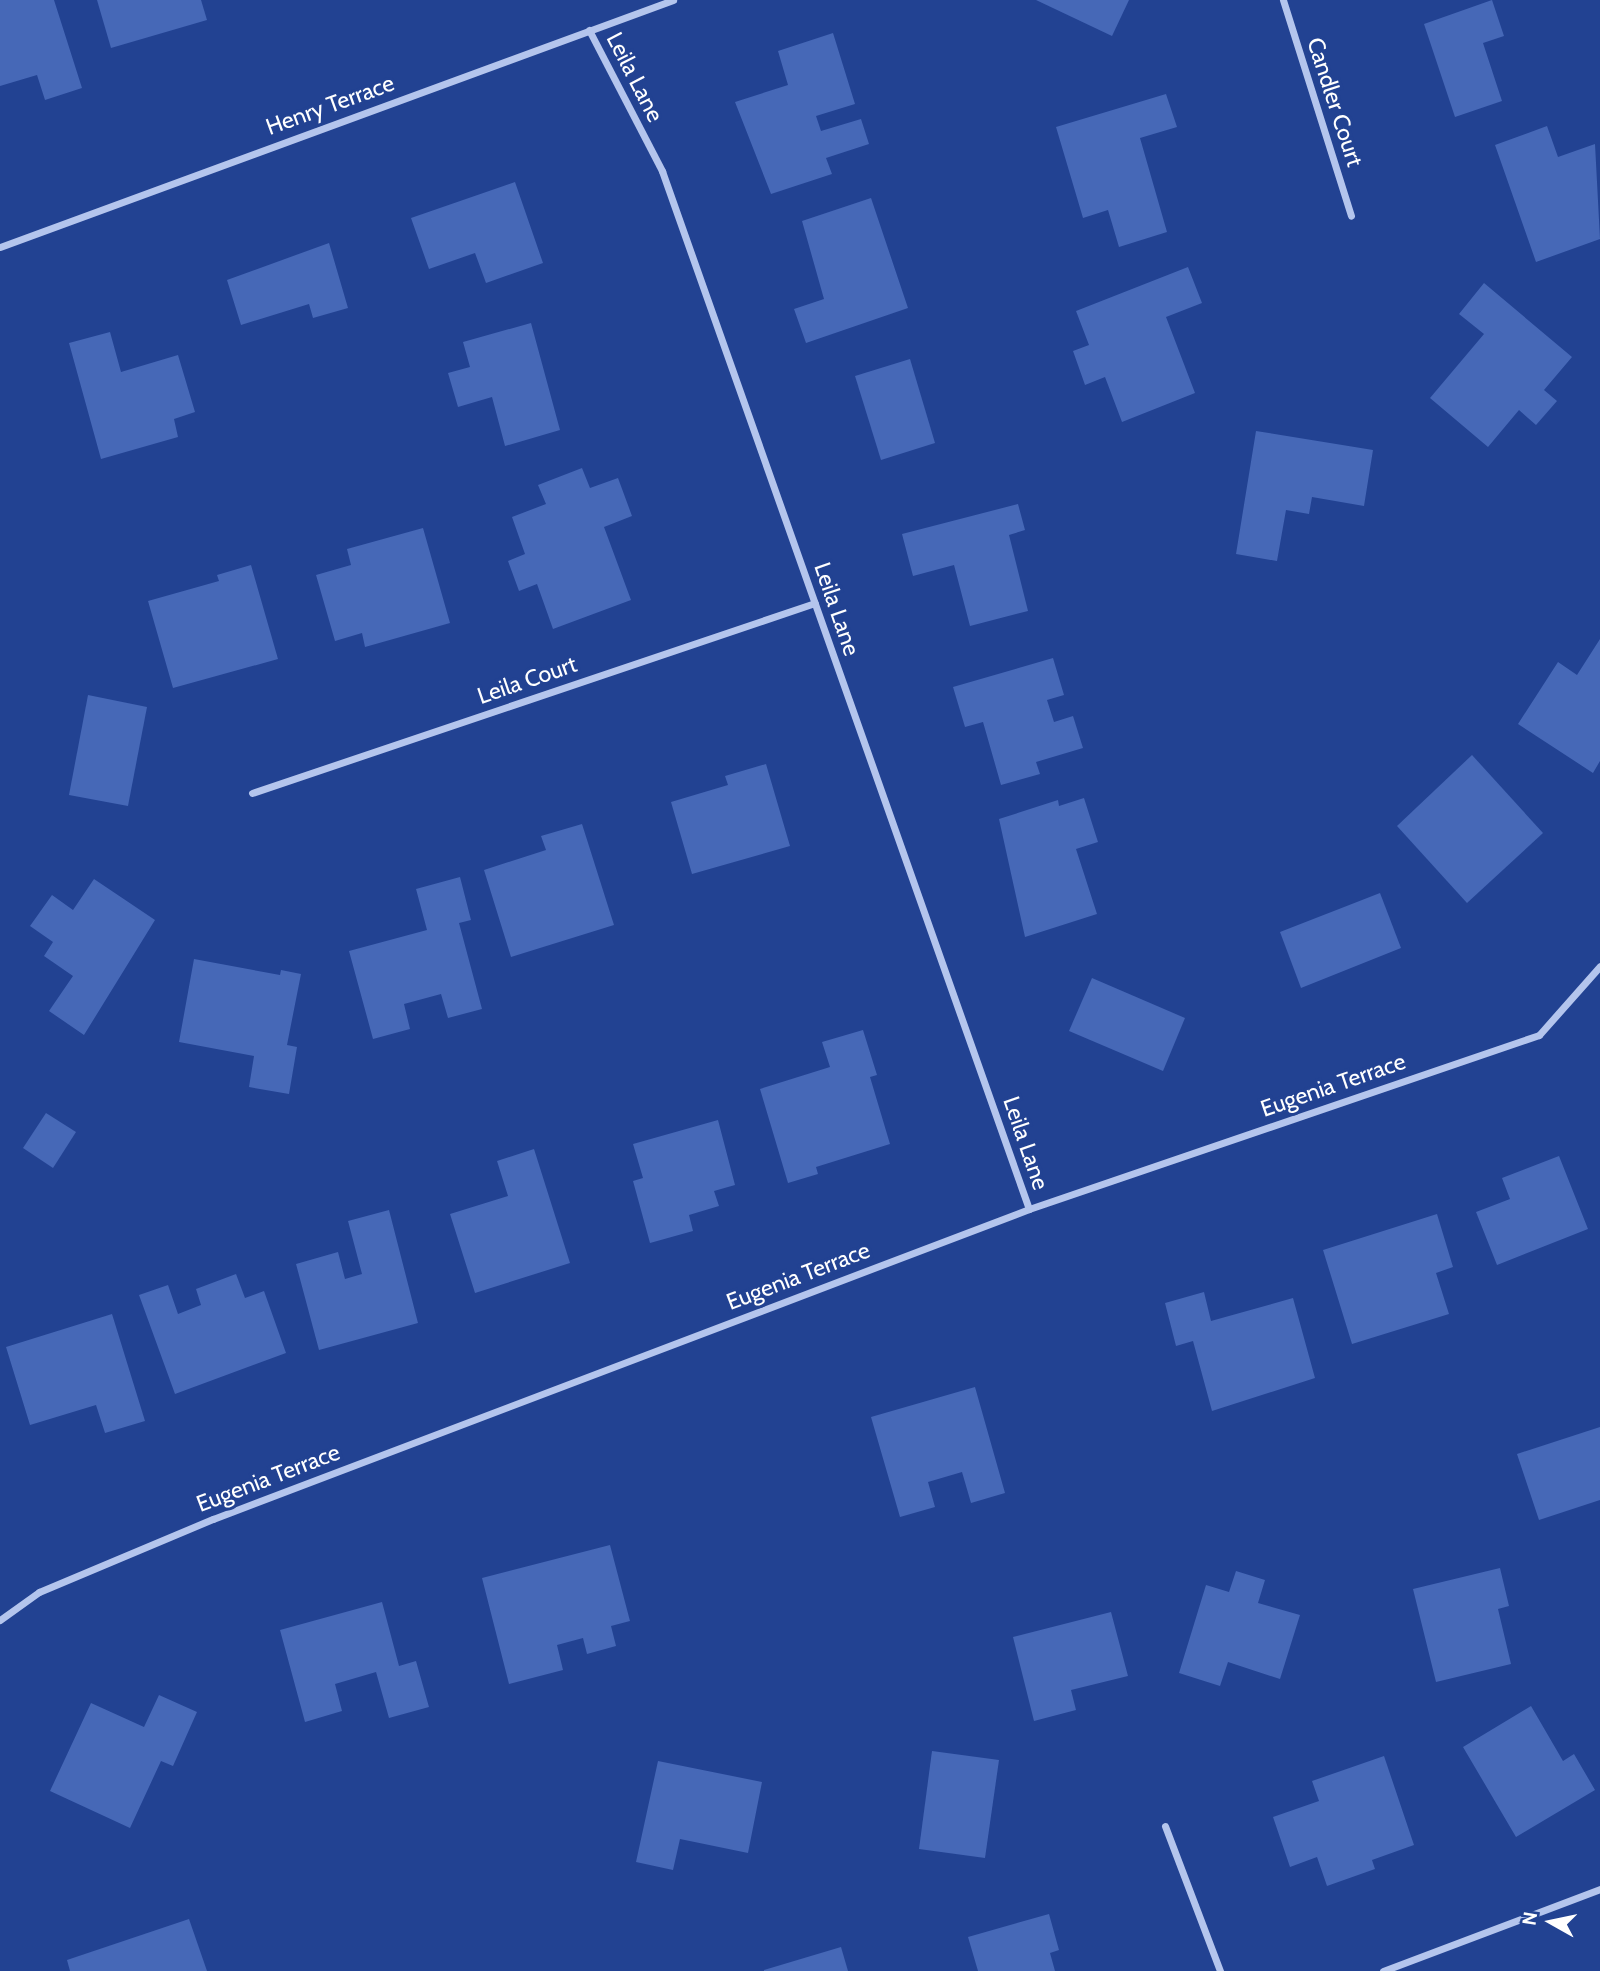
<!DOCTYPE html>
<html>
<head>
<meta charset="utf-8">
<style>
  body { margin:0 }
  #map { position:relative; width:1600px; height:1971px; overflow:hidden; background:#224292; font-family:Cabin,sans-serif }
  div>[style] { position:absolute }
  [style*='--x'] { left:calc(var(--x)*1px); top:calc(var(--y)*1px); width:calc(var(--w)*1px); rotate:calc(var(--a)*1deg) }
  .building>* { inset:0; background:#4668b7 }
  .street>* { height:7px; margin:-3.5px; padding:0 3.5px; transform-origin:3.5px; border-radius:3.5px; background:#b4c5ed }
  span { translate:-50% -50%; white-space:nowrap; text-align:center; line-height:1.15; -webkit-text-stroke:6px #224292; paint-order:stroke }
  .street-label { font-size:23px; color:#fff }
  .north { position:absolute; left:1516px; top:1887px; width:70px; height:70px; -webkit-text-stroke:5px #224292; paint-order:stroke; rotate:279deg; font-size:19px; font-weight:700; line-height:28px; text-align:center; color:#fff }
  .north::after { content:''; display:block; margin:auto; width:24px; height:32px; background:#fff; clip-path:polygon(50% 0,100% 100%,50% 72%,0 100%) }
</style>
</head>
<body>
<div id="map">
  <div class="building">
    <div style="clip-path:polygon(0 0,54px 0,82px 88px,45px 100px,37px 75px,0 86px)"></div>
    <div style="clip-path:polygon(97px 0,201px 0,207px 20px,111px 48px)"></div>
    <div style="clip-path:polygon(1036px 0,1129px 0,1112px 36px)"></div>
    <div style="clip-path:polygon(1492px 0,1504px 36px,1483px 43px,1502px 101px,1455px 117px,1424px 24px)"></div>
    <div style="clip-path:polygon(833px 33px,855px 104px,816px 116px,821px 131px,861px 119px,869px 144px,826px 158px,832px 174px,771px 194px,735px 102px,788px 85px,778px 51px)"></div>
    <div style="clip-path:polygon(1166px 94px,1177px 127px,1140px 138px,1167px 232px,1119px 247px,1108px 210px,1083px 218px,1056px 127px)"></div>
    <div style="clip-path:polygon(1547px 126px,1558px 157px,1595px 144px,1600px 239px,1536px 262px,1495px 145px)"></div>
    <div style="clip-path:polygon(515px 182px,543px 263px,486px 283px,475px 253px,429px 269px,411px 218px)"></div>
    <div style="clip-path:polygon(871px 198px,908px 308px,806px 343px,794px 309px,824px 299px,802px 221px)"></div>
    <div style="clip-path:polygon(329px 243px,348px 308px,313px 318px,309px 304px,241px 325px,227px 280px)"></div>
    <div style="clip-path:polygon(1188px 267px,1202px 303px,1166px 317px,1195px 393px,1122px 422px,1105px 377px,1085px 385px,1073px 351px,1089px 345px,1076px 311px)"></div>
    <div style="clip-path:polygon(1484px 283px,1572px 357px,1544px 390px,1557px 401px,1536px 425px,1519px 410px,1488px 447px,1430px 398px,1484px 334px,1459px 314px)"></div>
    <div style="clip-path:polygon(531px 323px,560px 430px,505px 446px,492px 397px,458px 407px,448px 373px,470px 367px,463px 342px)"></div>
    <div style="clip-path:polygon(110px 332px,121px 372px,178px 355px,195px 412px,174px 419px,178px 437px,101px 459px,69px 343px)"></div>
    <div style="clip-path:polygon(910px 359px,935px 443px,881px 460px,855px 376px)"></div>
    <div style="clip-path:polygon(1256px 431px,1373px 450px,1364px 506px,1312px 497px,1309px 514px,1286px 510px,1277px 561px,1236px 554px)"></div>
    <div style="clip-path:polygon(582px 468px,590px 488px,618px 478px,632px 516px,604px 527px,631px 600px,553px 629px,537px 584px,519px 591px,508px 561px,525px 554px,512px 517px,546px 504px,538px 485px)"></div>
    <div style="clip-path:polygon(1018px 504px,1025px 530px,1009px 535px,1028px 611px,970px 626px,954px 565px,913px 576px,902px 534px)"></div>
    <div style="clip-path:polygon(423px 528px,450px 623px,365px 647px,362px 633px,335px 641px,316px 575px,351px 565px,347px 549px)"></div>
    <div style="clip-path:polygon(251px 565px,278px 659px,173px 688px,148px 601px,219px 581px,217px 575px)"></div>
    <div style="clip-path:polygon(1600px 639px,1600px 761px,1593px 773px,1518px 724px,1558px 662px,1577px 675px)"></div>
    <div style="clip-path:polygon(1053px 658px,1064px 695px,1047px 700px,1054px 722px,1073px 716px,1083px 748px,1036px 762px,1040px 774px,1001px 785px,983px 722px,965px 727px,953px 687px)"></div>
    <div style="clip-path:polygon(88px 695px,147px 707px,128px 806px,69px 795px)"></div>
    <div style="clip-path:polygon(1472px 755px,1543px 833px,1467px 903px,1397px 826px)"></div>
    <div style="clip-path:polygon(766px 764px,790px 846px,692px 874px,671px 802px,728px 785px,725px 776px)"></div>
    <div style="clip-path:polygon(1084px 798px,1098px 842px,1076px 849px,1097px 914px,1025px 937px,999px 819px,1058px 800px,1059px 806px)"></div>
    <div style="clip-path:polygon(582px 824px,614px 925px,511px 957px,484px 870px,546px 850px,541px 836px)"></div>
    <div style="clip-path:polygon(460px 877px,471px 920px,459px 923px,482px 1009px,448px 1018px,441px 994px,404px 1004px,410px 1029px,373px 1039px,349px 951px,427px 930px,416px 889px)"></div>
    <div style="clip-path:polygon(94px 879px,155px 920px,84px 1035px,49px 1011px,73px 976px,44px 956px,53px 942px,30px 926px,52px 895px,73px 910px)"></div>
    <div style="clip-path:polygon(1380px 893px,1401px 948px,1301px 988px,1280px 932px)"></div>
    <div style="clip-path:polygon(194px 959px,280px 975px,281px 970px,301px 974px,287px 1045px,297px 1047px,289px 1094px,249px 1087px,254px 1056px,179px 1042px)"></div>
    <div style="clip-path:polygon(1092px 978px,1185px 1018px,1163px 1071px,1069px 1031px)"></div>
    <div style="clip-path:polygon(863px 1030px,877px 1075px,870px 1077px,890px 1144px,816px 1167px,818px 1174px,788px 1183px,760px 1089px,830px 1067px,822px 1042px)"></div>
    <div style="clip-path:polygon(46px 1113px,76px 1132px,53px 1168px,23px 1148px)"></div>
    <div style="clip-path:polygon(718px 1120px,735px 1185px,714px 1191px,719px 1206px,689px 1215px,693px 1231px,650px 1243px,633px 1181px,643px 1178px,633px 1144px)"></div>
    <div style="clip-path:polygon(534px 1149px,570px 1263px,475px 1293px,450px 1214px,508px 1196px,497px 1161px)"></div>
    <div style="clip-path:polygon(1559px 1156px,1588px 1229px,1497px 1265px,1476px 1212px,1510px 1199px,1502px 1178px)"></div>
    <div style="clip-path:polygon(389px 1210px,418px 1323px,319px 1350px,296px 1264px,338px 1252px,345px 1279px,362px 1274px,348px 1221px)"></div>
    <div style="clip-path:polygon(1437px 1214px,1453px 1267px,1436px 1273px,1449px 1314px,1352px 1344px,1323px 1250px)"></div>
    <div style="clip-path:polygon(236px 1274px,245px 1298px,264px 1291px,286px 1353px,175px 1394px,139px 1295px,168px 1285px,178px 1314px,201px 1305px,196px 1289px)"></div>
    <div style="clip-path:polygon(1204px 1292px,1211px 1321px,1293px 1298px,1315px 1378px,1212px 1411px,1193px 1341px,1176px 1346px,1165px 1303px)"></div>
    <div style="clip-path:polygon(112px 1314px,145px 1421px,105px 1433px,96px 1405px,30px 1425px,6px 1347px)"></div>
    <div style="clip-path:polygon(975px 1387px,1005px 1493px,971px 1503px,962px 1472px,928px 1482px,935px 1507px,900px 1517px,871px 1417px)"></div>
    <div style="clip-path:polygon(1600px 1427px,1600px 1500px,1539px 1520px,1517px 1454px)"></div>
    <div style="clip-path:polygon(610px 1545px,630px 1621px,611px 1626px,616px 1646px,587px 1654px,583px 1638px,557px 1645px,563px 1670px,509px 1684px,482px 1578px)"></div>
    <div style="clip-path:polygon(1500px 1568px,1509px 1606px,1498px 1609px,1511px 1664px,1436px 1682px,1413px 1589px)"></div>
    <div style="clip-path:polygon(1236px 1571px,1265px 1580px,1258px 1603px,1300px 1615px,1280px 1679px,1228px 1662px,1220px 1686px,1179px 1673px,1206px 1585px,1229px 1592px)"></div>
    <div style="clip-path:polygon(382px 1602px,399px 1666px,416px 1661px,429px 1707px,389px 1718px,376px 1672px,335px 1684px,342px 1711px,305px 1722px,280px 1630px)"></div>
    <div style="clip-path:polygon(1111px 1612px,1128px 1676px,1071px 1690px,1076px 1710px,1034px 1721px,1013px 1637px)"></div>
    <div style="clip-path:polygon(159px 1695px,197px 1712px,173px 1766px,161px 1761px,130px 1828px,50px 1791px,91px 1703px,144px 1727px)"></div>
    <div style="clip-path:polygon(1531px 1706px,1563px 1761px,1574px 1754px,1595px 1790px,1516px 1837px,1463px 1747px)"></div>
    <div style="clip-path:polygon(932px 1751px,999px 1760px,985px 1858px,919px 1849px)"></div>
    <div style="clip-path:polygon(1384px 1756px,1414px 1845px,1372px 1860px,1375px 1869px,1327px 1886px,1317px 1857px,1290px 1867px,1273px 1817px,1319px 1801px,1312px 1781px)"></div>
    <div style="clip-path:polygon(658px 1761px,762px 1782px,748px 1853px,680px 1839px,673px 1870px,636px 1862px)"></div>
    <div style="clip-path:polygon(1049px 1914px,1059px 1950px,1050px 1953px,1055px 1971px,978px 1971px,968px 1937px)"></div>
    <div style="clip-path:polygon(189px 1919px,207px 1971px,70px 1971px,67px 1960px)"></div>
    <div style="clip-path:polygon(841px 1947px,848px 1971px,764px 1971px,764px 1970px)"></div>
  </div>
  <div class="street">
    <div style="--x:1283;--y:0;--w:226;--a:72.5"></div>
    <div style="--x:589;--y:30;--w:159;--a:62.6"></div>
    <div style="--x:662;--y:171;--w:1101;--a:70.53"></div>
    <div style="--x:0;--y:247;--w:717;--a:-20.15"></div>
    <div style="--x:252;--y:793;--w:594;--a:-18.65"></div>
    <div style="--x:0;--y:1620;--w:48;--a:-35.7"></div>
    <div style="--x:39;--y:1592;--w:189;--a:-22.8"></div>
    <div style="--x:213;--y:1519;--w:873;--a:-20.8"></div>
    <div style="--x:1029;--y:1209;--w:539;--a:-18.84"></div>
    <div style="--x:1539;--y:1035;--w:92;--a:-48.5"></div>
    <div style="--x:1165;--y:1826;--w:155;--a:69.2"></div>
    <div style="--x:1383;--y:1971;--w:232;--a:-20.7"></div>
  </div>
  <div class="street-label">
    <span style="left:635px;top:77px;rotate:63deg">Leila Lane</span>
    <span style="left:1335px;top:102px;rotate:72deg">Candler Court</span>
    <span style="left:330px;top:105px;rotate:-20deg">Henry Terrace</span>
    <span style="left:837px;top:609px;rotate:71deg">Leila Lane</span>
    <span style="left:527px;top:680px;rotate:-19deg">Leila Court</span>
    <span style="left:1333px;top:1085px;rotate:-19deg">Eugenia Terrace</span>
    <span style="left:1026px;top:1143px;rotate:71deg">Leila Lane</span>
    <span style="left:798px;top:1276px;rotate:-21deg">Eugenia Terrace</span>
    <span style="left:268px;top:1478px;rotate:-21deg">Eugenia Terrace</span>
  </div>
  <div class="north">N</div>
</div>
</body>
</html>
